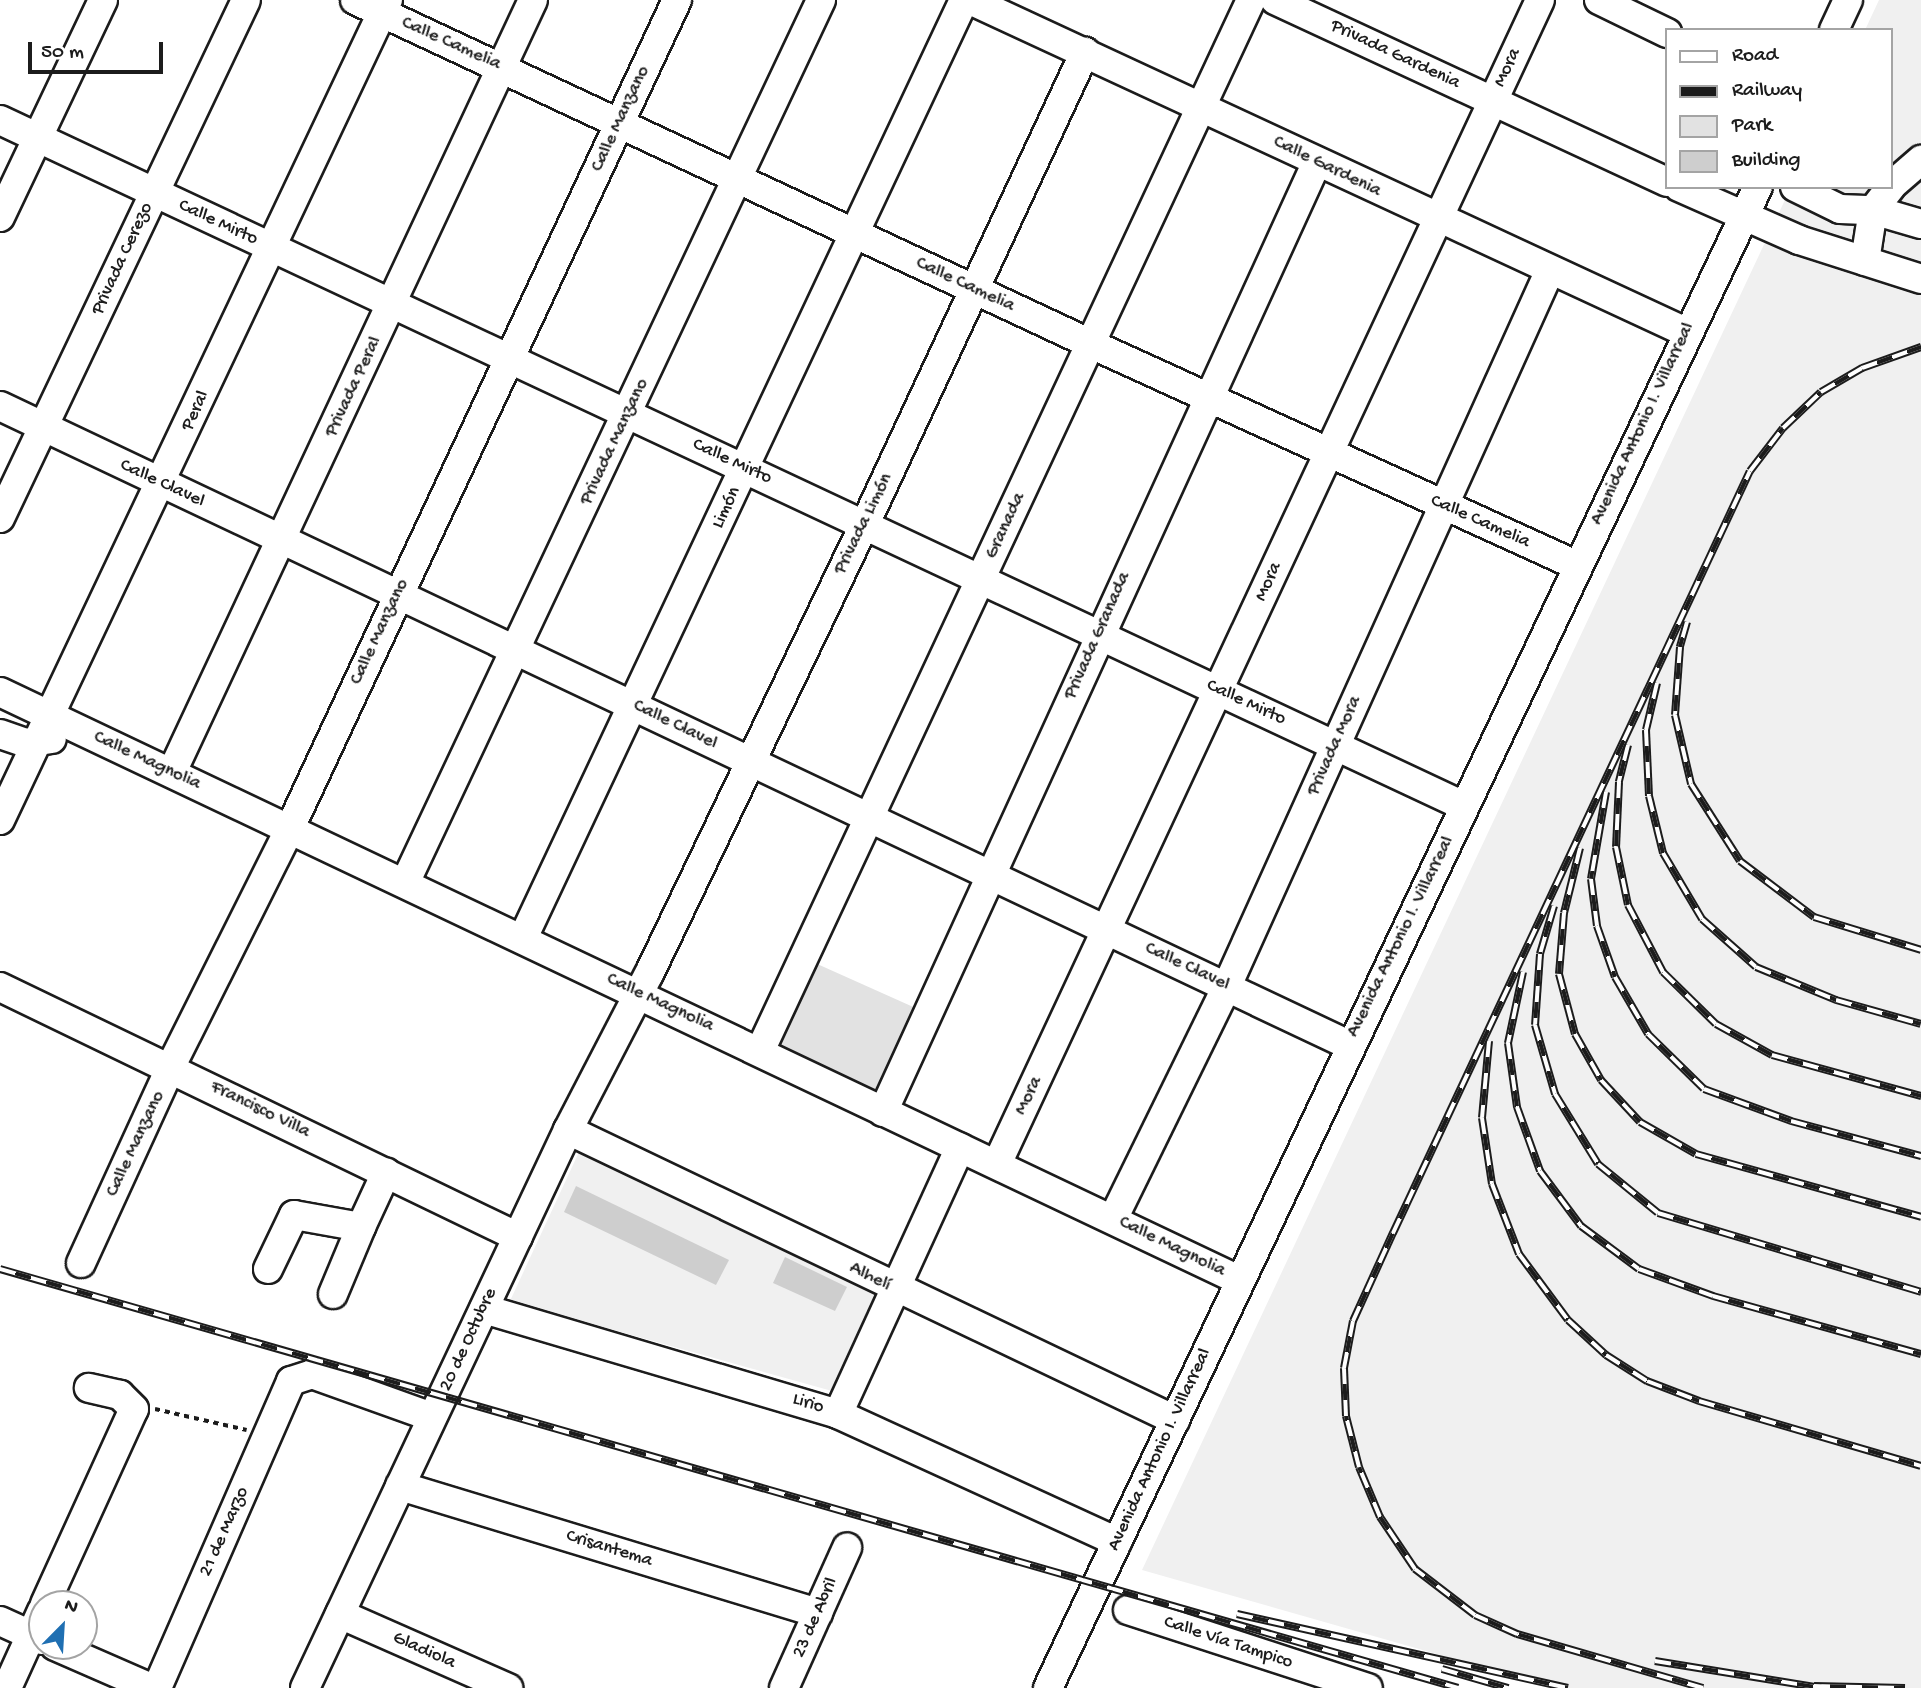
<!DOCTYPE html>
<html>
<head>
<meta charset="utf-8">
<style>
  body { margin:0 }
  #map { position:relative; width:1921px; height:1688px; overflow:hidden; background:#fff; font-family:"Gochi Hand",sans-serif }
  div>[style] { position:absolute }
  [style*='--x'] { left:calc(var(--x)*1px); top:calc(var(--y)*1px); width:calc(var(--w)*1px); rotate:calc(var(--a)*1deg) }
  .built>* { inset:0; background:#f0f0f0 }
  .green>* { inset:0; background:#e2e2e2 }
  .building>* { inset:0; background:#cecece }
  .path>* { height:3.5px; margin-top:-1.75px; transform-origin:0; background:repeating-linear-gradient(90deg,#1c1c1c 0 5px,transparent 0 10px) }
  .roads { filter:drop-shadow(2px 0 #1c1c1c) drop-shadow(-2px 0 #1c1c1c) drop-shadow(0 2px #1c1c1c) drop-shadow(0 -2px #1c1c1c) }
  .minor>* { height:28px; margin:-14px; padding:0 14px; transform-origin:14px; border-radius:14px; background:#fff }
  .rail>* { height:8px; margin-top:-4px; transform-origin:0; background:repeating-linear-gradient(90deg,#fff 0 16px,#1c1c1c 0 32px); box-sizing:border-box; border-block:2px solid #1c1c1c }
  span { translate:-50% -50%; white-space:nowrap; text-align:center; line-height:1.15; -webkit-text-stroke:5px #fff; paint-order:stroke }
  .street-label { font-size:19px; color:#1c1c1c }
  .legend { position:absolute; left:1665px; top:28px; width:228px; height:161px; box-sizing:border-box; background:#fff; border:2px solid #a4a4a4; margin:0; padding:9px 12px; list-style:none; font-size:21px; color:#1c1c1c }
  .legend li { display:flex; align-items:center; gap:14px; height:35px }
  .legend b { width:35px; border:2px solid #a4a4a4 }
  .north { position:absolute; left:28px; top:1590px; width:70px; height:70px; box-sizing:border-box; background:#fff; border:2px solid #a4a4a4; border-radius:50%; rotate:24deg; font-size:19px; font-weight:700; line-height:28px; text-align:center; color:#1c1c1c }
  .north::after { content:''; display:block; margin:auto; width:24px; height:32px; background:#1f6fb2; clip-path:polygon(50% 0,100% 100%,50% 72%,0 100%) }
  .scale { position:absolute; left:28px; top:42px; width:135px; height:32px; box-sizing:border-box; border:4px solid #1c1c1c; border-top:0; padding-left:9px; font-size:21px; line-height:24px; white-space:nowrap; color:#1c1c1c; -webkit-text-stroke:5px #fff; paint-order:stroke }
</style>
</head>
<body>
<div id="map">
  <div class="built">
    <div style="clip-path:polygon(1879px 0,1921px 0,1921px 1688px,1556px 1688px,1142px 1570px,1791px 187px,1891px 187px,1891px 30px,1865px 30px)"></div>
    <div style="clip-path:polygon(579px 1152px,878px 1296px,832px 1391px,510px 1301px)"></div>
  </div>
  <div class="green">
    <div style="clip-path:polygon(815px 963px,920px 1010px,876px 1095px,781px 1046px,778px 1039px)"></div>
  </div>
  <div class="building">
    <div style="clip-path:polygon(576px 1186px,729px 1260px,716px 1285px,564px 1212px)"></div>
    <div style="clip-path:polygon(785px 1257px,847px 1287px,835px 1311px,773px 1283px)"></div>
  </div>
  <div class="path">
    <div style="--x:155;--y:1409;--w:94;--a:12.9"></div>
  </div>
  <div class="roads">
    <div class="minor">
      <div style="--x:355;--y:0;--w:812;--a:25.05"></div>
      <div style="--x:1091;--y:344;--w:533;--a:24.5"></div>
      <div style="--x:970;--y:0;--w:789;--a:24.88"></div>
      <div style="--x:1275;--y:0;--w:432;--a:24.9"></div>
      <div style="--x:1599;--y:0;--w:76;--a:25.9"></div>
      <div style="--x:1834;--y:30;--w:33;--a:-65"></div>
      <div style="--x:0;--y:120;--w:1617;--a:25.11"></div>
      <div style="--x:1891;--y:186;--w:40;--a:-41"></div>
      <div style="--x:1679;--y:187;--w:131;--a:23.8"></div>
      <div style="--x:1799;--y:240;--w:128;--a:17.7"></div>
      <div style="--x:1795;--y:187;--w:50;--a:26.1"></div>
      <div style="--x:1840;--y:209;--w:33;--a:2"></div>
      <div style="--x:1873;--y:210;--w:50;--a:16.3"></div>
      <div style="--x:0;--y:217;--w:240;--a:-64.6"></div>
      <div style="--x:1865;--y:261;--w:52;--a:-81.1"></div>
      <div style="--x:1873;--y:210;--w:29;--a:-52"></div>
      <div style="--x:0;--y:406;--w:1493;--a:25.35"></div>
      <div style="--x:0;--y:518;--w:573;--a:-64.6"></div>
      <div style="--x:0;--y:692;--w:1371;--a:25.39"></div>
      <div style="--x:0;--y:734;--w:28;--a:19"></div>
      <div style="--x:26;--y:743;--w:26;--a:-9"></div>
      <div style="--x:172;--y:772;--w:852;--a:-64.94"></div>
      <div style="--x:0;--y:820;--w:907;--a:-64.68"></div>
      <div style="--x:405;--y:883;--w:976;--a:-64.77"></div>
      <div style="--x:523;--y:938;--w:1036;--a:-64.82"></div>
      <div style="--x:0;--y:987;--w:575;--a:25.76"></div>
      <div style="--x:760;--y:1051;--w:1160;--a:-64.96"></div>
      <div style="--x:883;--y:1112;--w:1044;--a:-65.45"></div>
      <div style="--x:568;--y:1130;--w:673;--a:25.54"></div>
      <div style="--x:997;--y:1164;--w:1284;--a:-64.99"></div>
      <div style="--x:1113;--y:1219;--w:259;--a:-63.9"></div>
      <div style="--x:1227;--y:986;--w:785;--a:-65.72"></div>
      <div style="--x:81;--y:1263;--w:217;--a:-65.4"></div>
      <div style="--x:171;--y:1066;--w:266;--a:-63.4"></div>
      <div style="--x:290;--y:828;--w:914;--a:-64.95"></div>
      <div style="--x:268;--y:1269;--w:60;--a:-64.3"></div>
      <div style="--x:294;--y:1215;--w:68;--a:10.2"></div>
      <div style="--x:361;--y:1227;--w:60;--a:-65.2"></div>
      <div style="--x:333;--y:1294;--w:73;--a:-67.3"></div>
      <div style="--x:484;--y:1309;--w:369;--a:16.5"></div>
      <div style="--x:838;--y:1414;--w:307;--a:24.6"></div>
      <div style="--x:838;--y:1414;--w:293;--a:-65.4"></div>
      <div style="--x:400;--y:1486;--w:437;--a:16.9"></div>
      <div style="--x:45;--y:1604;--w:214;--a:-65.5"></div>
      <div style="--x:134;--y:1409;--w:20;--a:-135"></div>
      <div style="--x:120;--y:1395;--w:32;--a:-167"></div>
      <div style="--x:1128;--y:1610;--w:252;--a:18"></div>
      <div style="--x:340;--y:1614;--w:184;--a:23.8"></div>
      <div style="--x:0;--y:1621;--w:46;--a:24.3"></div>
      <div style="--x:55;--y:1646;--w:105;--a:23.6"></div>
      <div style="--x:7;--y:1688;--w:85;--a:-65.6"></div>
      <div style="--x:157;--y:1688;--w:335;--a:-66.4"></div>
      <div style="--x:291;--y:1381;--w:22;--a:-18"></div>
      <div style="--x:312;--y:1374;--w:127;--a:19.7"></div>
      <div style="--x:305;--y:1688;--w:617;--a:-64.76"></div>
      <div style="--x:568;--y:1130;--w:176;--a:-62.6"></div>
      <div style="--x:649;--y:974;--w:499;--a:-64.4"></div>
      <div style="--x:865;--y:524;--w:521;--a:-65.01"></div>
      <div style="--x:784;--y:1688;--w:154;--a:-65.8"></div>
      <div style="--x:1048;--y:1688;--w:1660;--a:-64.69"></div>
    </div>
  </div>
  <div class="rail">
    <div style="--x:1687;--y:622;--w:26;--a:106"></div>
    <div style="--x:1680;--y:647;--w:68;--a:94.2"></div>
    <div style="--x:1675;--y:715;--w:71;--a:76.9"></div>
    <div style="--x:1691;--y:784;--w:91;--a:57.5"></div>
    <div style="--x:1740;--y:861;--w:93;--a:37.1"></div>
    <div style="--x:1814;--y:917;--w:112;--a:17.1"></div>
    <div style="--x:1657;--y:683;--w:48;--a:103.2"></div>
    <div style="--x:1646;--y:730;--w:66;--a:87.4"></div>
    <div style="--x:1649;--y:796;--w:59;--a:76.2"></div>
    <div style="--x:1663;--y:853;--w:77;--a:59.4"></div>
    <div style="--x:1702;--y:919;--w:72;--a:41.6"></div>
    <div style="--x:1756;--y:967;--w:87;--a:22.4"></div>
    <div style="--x:1836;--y:1000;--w:88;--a:15.8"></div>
    <div style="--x:1628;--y:745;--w:38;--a:104"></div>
    <div style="--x:1619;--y:782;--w:65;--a:92.6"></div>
    <div style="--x:1616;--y:847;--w:59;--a:78.3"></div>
    <div style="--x:1628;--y:905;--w:76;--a:62.4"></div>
    <div style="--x:1663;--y:972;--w:74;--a:44.5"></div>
    <div style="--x:1716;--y:1024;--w:64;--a:29"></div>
    <div style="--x:1772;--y:1055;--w:155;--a:15.4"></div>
    <div style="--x:1606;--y:792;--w:88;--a:99.8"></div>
    <div style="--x:1591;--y:879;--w:47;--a:82.7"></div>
    <div style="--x:1597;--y:926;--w:54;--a:70.6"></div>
    <div style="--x:1615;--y:977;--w:66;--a:59.9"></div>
    <div style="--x:1648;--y:1034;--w:78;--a:44.5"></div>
    <div style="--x:1704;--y:1089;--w:93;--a:20.2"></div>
    <div style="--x:1791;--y:1121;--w:135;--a:15.1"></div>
    <div style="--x:1580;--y:848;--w:67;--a:103.8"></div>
    <div style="--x:1564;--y:913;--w:61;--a:94.7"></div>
    <div style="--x:1559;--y:974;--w:62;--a:75.1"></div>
    <div style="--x:1575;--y:1034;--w:53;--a:60.5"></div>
    <div style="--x:1601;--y:1080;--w:57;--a:47.1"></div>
    <div style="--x:1640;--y:1122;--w:64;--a:29.7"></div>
    <div style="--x:1696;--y:1154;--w:234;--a:15.6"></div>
    <div style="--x:1554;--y:906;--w:50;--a:106.3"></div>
    <div style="--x:1540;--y:954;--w:71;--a:94"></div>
    <div style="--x:1535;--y:1025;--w:72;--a:73.8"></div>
    <div style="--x:1555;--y:1094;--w:82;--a:58.4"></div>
    <div style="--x:1598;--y:1164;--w:77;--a:39.2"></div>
    <div style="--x:1658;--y:1213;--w:275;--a:16.7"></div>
    <div style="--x:1523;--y:972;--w:73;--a:101.9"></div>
    <div style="--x:1508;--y:1043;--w:65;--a:82"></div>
    <div style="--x:1517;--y:1107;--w:68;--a:70.2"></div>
    <div style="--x:1540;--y:1171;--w:69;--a:53.3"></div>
    <div style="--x:1581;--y:1226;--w:72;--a:36.6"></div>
    <div style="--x:1639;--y:1269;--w:79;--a:20"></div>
    <div style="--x:1713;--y:1296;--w:216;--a:15.6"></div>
    <div style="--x:1489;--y:1041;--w:77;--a:95.2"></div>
    <div style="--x:1482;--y:1118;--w:67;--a:81.4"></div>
    <div style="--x:1492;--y:1184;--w:75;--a:68.9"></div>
    <div style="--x:1519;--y:1254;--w:82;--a:53.4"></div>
    <div style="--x:1568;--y:1320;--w:52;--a:42.6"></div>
    <div style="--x:1606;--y:1355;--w:49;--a:32.4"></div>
    <div style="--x:1647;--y:1381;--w:56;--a:21"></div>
    <div style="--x:1699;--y:1401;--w:231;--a:16.3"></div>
    <div style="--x:0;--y:1269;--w:1517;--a:16.03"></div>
    <div style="--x:1237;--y:1614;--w:339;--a:12.6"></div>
    <div style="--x:1655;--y:1661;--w:168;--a:9.2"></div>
    <div style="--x:1442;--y:1669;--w:69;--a:16.1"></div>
    <div style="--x:1814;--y:1686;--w:91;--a:1.3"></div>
    <div style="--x:1703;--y:1688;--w:194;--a:-163.8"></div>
    <div style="--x:1517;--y:1634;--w:46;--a:-155.7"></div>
    <div style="--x:1475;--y:1615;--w:76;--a:-142.5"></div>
    <div style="--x:1415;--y:1569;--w:63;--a:-123.9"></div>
    <div style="--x:1380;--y:1517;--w:54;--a:-112.8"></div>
    <div style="--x:1359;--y:1467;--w:53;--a:-104.3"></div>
    <div style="--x:1346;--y:1416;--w:48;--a:-92.4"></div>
    <div style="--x:1344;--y:1368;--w:48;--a:-79.2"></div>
    <div style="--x:1353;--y:1321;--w:97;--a:-65.6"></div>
    <div style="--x:1393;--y:1233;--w:841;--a:-64.9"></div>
    <div style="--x:1750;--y:471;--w:54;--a:-52.5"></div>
    <div style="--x:1783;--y:428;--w:52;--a:-43.5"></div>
    <div style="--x:1821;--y:392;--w:48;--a:-30.3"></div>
    <div style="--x:1862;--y:368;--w:63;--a:-19.6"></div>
  </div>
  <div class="street-label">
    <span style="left:451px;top:44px;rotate:24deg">Calle Camelia</span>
    <span style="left:1395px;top:55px;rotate:25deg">Privada Gardenia</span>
    <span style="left:1508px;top:68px;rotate:-65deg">Mora</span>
    <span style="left:621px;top:119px;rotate:-65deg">Calle Manzano</span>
    <span style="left:1327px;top:167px;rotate:26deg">Calle Gardenia</span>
    <span style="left:218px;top:223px;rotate:25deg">Calle Mirto</span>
    <span style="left:123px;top:259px;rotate:-65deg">Privada Cerezo</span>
    <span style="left:965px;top:285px;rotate:25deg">Calle Camelia</span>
    <span style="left:354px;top:387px;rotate:-65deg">Privada Peral</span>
    <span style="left:196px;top:411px;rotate:-65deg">Peral</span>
    <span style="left:1643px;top:424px;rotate:-65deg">Avenida Antonio I. Villarreal</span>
    <span style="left:615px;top:442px;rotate:-65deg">Privada Manzano</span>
    <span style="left:732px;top:462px;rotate:25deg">Calle Mirto</span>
    <span style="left:162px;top:484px;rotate:25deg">Calle Clavel</span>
    <span style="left:727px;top:508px;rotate:-65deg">Limón</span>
    <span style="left:1480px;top:522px;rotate:24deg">Calle Camelia</span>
    <span style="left:864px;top:524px;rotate:-64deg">Privada Limón</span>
    <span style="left:1006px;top:526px;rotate:-65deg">Granada</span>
    <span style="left:1269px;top:582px;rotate:-66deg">Mora</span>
    <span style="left:380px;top:632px;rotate:-65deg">Calle Manzano</span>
    <span style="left:1098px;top:636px;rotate:-66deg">Privada Granada</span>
    <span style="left:1246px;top:703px;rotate:25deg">Calle Mirto</span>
    <span style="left:675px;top:725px;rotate:26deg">Calle Clavel</span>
    <span style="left:1335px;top:746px;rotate:-66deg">Privada Mora</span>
    <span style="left:147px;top:761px;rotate:25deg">Calle Magnolia</span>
    <span style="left:1401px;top:937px;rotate:-64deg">Avenida Antonio I. Villarreal</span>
    <span style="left:1187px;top:967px;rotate:25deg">Calle Clavel</span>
    <span style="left:660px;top:1003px;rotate:25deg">Calle Magnolia</span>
    <span style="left:1029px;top:1096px;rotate:-64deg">Mora</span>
    <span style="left:260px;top:1110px;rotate:26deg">Francisco Villa</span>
    <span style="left:136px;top:1144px;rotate:-65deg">Calle Manzano</span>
    <span style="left:1172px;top:1247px;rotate:26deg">Calle Magnolia</span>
    <span style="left:870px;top:1277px;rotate:26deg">Alhelí</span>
    <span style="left:469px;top:1340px;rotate:-65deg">20 de Octubre</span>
    <span style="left:808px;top:1404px;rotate:17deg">Lirio</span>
    <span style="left:1160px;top:1450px;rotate:-65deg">Avenida Antonio I. Villarreal</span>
    <span style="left:225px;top:1532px;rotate:-66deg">21 de Marzo</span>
    <span style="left:609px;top:1549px;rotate:17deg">Crisantema</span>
    <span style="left:816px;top:1618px;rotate:-66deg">23 de Abril</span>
    <span style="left:1228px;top:1643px;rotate:18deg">Calle Vía Tampico</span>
    <span style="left:424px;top:1651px;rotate:24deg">Gladiola</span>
  </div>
  <ul class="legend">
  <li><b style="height:9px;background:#fff"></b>Road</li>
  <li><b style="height:9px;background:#1c1c1c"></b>Railway</li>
  <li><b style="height:19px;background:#e2e2e2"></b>Park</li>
  <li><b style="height:19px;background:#cecece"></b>Building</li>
  </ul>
  <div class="north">N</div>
  <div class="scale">50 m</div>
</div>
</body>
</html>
